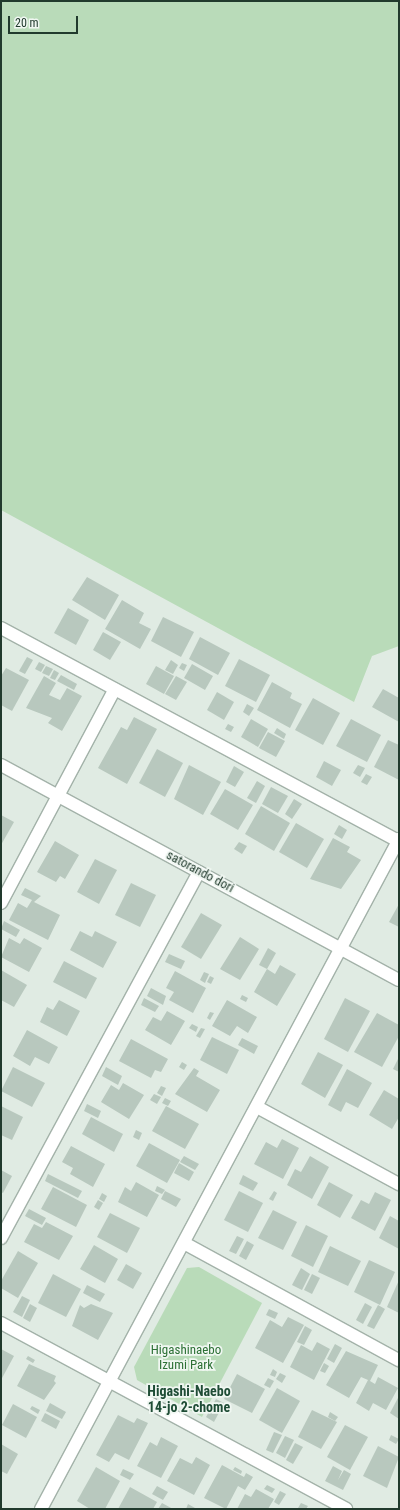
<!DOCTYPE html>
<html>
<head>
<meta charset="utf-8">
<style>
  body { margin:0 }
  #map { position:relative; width:400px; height:1510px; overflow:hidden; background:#e0ebe3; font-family:"Roboto Condensed",sans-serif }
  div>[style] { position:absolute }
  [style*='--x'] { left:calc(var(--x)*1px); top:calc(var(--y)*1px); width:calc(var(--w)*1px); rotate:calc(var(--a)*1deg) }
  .green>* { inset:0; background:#b9dbb9 }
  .building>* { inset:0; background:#b8c8be }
  .roads { filter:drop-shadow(1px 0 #a3b2a9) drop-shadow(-1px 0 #a3b2a9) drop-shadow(0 1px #a3b2a9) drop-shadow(0 -1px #a3b2a9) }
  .minor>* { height:12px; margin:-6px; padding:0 6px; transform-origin:6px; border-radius:6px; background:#fff }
  .tertiary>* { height:12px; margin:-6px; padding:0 6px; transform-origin:6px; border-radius:6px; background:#fff }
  span { translate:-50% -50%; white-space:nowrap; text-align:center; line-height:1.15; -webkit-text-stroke:3.5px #f0f7f2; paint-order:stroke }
  .street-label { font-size:13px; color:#213a2d }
  .park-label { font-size:13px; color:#2c7035 }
  .neighbourhood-label { font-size:14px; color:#1e4c35; font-weight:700 }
  .frame { position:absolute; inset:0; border:2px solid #213a2d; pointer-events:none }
  .scale { position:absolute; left:8px; top:16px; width:70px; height:18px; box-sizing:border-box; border:2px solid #213a2d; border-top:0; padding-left:5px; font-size:12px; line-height:14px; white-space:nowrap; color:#213a2d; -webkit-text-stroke:3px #f0f7f2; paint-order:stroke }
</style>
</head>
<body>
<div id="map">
  <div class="green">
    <div style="clip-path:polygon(1px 1px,399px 1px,399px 646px,372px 656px,354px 702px,1px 510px)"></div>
    <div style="clip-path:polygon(199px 1267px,262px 1303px,202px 1417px,137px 1380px,134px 1367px,187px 1268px)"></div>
  </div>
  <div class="building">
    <div style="clip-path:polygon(87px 577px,119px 595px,105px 620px,72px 600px)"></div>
    <div style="clip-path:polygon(122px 600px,144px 613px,139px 623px,151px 629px,140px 649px,105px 629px)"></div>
    <div style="clip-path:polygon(68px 608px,89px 620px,76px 645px,54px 633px)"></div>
    <div style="clip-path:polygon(163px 617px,194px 632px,181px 657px,151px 641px)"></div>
    <div style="clip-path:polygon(103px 632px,121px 642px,110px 660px,93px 650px)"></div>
    <div style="clip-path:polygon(200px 637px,230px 653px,218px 675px,189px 659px)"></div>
    <div style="clip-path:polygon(27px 657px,33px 660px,25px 674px,19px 671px)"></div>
    <div style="clip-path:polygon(239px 659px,270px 675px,256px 702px,225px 686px)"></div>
    <div style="clip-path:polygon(171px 660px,178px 665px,173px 674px,165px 670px)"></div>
    <div style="clip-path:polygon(39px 662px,45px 665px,41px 672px,35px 669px)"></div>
    <div style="clip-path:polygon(182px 663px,187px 665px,184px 671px,179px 668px)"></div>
    <div style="clip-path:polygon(192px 664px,213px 676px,205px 690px,184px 678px)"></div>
    <div style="clip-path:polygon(46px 666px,53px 669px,49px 676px,42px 673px)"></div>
    <div style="clip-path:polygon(156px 666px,174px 676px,164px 694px,146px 684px)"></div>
    <div style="clip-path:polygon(6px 668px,29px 680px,12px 711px,1px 705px,1px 676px)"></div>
    <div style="clip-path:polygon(54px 670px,59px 673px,55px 680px,50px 678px)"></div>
    <div style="clip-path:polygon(61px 675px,77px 684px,74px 690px,57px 681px)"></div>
    <div style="clip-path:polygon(44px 676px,56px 683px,49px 695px,60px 700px,67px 688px,82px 696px,62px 731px,48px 723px,52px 718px,26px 708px)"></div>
    <div style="clip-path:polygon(176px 676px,187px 682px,176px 700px,165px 694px)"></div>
    <div style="clip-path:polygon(272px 682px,292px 693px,290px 698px,302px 704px,290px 728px,257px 710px)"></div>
    <div style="clip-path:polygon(383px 689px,399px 698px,399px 722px,372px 707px)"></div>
    <div style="clip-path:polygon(217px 692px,234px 702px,224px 720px,207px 710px)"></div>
    <div style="clip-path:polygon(313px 698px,340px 713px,323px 745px,295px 730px)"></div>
    <div style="clip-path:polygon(247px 704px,254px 708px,249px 716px,243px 712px)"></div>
    <div style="clip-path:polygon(134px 717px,157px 729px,127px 784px,98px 768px,121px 727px,127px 730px)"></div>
    <div style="clip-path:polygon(251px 719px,268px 729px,258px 747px,241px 737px)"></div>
    <div style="clip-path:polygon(351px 719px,381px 735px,367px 762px,336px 746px)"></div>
    <div style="clip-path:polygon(228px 724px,234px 727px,231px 732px,225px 729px)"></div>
    <div style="clip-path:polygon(277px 728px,286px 734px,284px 739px,274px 733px)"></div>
    <div style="clip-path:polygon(268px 732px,285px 741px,276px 757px,259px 748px)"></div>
    <div style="clip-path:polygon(388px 740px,399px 745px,399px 780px,374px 767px)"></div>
    <div style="clip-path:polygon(157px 749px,183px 763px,165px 797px,139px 783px)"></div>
    <div style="clip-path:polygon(324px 761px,341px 770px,332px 786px,316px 777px)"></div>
    <div style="clip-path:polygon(189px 765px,221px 782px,203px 815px,174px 799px)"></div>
    <div style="clip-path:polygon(358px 765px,365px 768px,360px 777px,353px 773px)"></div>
    <div style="clip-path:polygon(234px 766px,244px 772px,235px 787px,226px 782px)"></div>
    <div style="clip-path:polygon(366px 774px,372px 777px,367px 785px,361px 782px)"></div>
    <div style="clip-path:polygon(257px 781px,265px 786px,256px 803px,247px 798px)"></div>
    <div style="clip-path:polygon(271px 787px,288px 796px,278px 813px,262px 804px)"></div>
    <div style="clip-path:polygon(225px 789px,253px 805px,238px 830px,210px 814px)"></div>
    <div style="clip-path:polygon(294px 799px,302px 804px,292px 819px,285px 814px)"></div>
    <div style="clip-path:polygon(261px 806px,290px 823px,274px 851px,245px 834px)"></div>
    <div style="clip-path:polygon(1px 815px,14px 822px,1px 845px)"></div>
    <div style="clip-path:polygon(296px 823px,324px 839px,307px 868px,279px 852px)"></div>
    <div style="clip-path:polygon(339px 825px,347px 830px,342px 839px,334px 834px)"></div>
    <div style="clip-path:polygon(333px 838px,350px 847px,347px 852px,361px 860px,341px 889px,310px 879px)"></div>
    <div style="clip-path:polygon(55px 841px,79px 855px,65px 879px,60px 876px,56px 882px,37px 872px)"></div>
    <div style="clip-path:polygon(239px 842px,247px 846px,242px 854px,234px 849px)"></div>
    <div style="clip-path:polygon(95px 859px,117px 870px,99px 904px,77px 892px)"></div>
    <div style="clip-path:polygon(131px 883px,156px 895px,140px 927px,115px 915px)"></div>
    <div style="clip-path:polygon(25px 888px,41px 896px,34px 902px,60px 915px,48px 940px,9px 920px,18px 903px,27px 908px,32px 900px,21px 895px)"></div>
    <div style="clip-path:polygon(399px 904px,399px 927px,389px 922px)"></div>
    <div style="clip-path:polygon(201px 913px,222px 925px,201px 959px,181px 947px)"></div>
    <div style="clip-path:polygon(4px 921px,20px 930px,16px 937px,1px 929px)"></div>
    <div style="clip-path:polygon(80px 931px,92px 937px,95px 931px,117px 942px,103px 968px,70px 950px)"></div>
    <div style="clip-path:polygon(240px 937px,259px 949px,240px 980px,220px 969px)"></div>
    <div style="clip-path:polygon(9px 938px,20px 944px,24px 938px,42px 948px,29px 972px,1px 957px)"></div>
    <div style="clip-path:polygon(268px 948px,276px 953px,267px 969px,259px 965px)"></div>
    <div style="clip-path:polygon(169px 954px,185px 961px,181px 969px,165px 962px)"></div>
    <div style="clip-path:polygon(64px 961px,97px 978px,86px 999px,53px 982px)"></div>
    <div style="clip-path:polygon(280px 965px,296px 974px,277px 1006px,254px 992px,267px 969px,275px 974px)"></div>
    <div style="clip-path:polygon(1px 970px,27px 985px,14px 1007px,1px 1000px)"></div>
    <div style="clip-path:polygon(175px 971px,206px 988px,193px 1013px,169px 1000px,174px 992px,166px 988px)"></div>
    <div style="clip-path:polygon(204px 972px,209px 974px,205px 983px,200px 980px)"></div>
    <div style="clip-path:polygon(210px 976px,214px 978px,211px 984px,207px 982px)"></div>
    <div style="clip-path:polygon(151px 988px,166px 996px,163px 1005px,147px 996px)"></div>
    <div style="clip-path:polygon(242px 995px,248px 998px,246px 1002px,240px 999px)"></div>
    <div style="clip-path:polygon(144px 998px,159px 1006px,155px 1012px,141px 1005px)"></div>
    <div style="clip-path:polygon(345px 998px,370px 1011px,348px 1052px,324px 1039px)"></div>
    <div style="clip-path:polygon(59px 1000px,80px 1011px,67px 1036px,40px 1022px,47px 1007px,53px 1010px)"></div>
    <div style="clip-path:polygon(227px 1000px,257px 1017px,248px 1033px,237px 1026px,230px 1036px,212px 1026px)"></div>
    <div style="clip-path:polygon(167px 1011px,185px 1021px,171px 1045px,145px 1030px,153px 1017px,161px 1021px)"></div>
    <div style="clip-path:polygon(210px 1012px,214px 1013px,210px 1020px,207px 1018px)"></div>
    <div style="clip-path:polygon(377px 1013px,399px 1025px,399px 1036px,382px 1067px,354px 1052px)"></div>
    <div style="clip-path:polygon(192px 1024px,198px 1027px,196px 1032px,189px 1028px)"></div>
    <div style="clip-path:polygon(201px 1028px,205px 1029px,200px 1038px,196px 1036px)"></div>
    <div style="clip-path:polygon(27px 1030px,58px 1047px,49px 1064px,35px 1057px,30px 1066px,13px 1056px)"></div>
    <div style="clip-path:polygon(212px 1037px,239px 1050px,227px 1074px,200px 1060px)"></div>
    <div style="clip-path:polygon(242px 1038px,258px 1046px,254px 1054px,238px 1045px)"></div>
    <div style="clip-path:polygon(131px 1039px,168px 1059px,161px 1072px,155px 1070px,151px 1078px,119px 1061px)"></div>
    <div style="clip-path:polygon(318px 1052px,343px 1065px,325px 1098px,301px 1084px)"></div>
    <div style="clip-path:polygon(399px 1057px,399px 1072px,393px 1069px)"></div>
    <div style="clip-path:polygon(182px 1062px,187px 1065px,184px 1070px,179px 1067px)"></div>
    <div style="clip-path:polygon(13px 1067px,45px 1083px,32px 1107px,1px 1091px)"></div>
    <div style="clip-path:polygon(106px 1067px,122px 1076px,118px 1085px,102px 1076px)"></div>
    <div style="clip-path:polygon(194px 1068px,199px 1071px,196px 1076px,220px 1090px,207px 1112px,175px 1094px)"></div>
    <div style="clip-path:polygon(347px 1069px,372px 1083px,358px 1108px,346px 1102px,341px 1112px,328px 1105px)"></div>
    <div style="clip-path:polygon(123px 1083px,144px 1095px,129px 1119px,101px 1102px,111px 1085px,119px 1090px)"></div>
    <div style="clip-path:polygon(161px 1086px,166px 1088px,162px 1096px,157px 1093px)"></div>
    <div style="clip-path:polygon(384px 1090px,399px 1099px,399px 1117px,392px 1129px,369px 1115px)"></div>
    <div style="clip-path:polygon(154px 1094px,161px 1097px,157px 1104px,150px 1100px)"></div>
    <div style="clip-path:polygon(165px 1098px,171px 1101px,168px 1106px,162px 1103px)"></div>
    <div style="clip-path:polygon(87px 1104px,101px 1111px,98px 1118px,84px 1111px)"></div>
    <div style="clip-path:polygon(1px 1106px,23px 1117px,12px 1140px,1px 1135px)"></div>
    <div style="clip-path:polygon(166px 1106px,199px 1124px,185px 1149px,152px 1131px)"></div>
    <div style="clip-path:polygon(91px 1117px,123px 1134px,114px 1152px,82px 1134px)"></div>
    <div style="clip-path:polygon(136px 1130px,142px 1133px,139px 1140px,133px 1137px)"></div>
    <div style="clip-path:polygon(282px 1139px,299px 1148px,283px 1179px,254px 1164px,266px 1142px,277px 1148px)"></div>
    <div style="clip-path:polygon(149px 1143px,180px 1160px,167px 1183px,136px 1166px)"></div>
    <div style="clip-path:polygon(71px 1146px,105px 1164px,93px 1187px,70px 1174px,73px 1168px,62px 1162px)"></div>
    <div style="clip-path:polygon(184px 1156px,199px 1164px,195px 1170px,180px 1162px)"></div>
    <div style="clip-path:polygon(310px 1156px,329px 1167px,312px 1199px,287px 1185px,295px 1169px,301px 1172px)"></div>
    <div style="clip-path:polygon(179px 1163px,194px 1172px,189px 1181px,174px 1173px)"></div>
    <div style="clip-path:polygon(1px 1170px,12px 1176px,3px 1193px,1px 1192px)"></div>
    <div style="clip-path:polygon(48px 1174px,82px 1191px,78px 1198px,45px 1181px)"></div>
    <div style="clip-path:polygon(243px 1175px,258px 1183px,253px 1191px,239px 1184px)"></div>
    <div style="clip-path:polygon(136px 1182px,159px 1195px,147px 1217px,118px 1202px,125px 1187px,131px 1191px)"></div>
    <div style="clip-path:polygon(329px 1182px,353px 1195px,340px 1218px,317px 1205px)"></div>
    <div style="clip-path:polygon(157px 1186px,165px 1190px,162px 1194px,155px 1191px)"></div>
    <div style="clip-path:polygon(53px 1187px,87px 1205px,76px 1227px,41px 1209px)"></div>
    <div style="clip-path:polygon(165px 1191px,181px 1199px,176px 1207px,161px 1199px)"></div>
    <div style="clip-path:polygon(239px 1191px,263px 1203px,248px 1232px,224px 1220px)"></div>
    <div style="clip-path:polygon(274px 1191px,277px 1193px,273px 1201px,269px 1199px)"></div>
    <div style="clip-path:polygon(375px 1192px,391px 1200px,375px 1231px,351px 1218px,361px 1200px,369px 1204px)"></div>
    <div style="clip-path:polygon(102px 1193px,107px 1196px,104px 1202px,99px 1199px)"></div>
    <div style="clip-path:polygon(98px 1200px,103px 1203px,99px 1210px,94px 1207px)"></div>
    <div style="clip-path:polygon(29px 1209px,46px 1218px,42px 1225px,25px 1216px)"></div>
    <div style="clip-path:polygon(273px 1210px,297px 1222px,283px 1250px,258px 1238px)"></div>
    <div style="clip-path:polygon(110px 1213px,140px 1228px,127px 1253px,97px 1237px)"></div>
    <div style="clip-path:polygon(390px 1216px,399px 1221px,399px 1249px,379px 1238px)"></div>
    <div style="clip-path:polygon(46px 1222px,73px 1236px,59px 1260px,24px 1242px,34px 1224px,42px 1228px)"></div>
    <div style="clip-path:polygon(306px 1225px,328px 1236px,313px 1267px,291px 1256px)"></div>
    <div style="clip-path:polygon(237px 1236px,244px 1239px,236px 1254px,229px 1251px)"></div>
    <div style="clip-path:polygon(247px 1241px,254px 1245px,246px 1260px,239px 1256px)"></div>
    <div style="clip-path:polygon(94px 1245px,118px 1259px,105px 1283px,80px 1269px)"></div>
    <div style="clip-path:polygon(330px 1246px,361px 1261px,348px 1286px,318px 1272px)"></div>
    <div style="clip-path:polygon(18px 1251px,38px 1263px,18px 1298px,1px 1288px,1px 1281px)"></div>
    <div style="clip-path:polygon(369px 1260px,395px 1272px,380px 1305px,354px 1292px)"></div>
    <div style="clip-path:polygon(126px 1264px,142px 1273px,133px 1289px,117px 1280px)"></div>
    <div style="clip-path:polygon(301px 1268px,310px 1274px,302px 1290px,292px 1285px)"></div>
    <div style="clip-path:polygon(53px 1274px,81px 1289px,66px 1317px,38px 1303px)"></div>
    <div style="clip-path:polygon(312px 1274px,320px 1278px,312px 1294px,304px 1290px)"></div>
    <div style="clip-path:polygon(399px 1280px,399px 1313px,387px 1307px)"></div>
    <div style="clip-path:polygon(87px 1285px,105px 1294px,100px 1302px,83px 1293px)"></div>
    <div style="clip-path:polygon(22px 1296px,30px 1300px,22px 1317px,13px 1312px)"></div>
    <div style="clip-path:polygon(365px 1303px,372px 1307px,363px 1324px,356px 1320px)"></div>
    <div style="clip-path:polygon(30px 1304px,37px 1308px,30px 1322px,23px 1318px)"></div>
    <div style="clip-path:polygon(91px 1304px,113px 1313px,98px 1340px,72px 1326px,80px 1305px,84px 1308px)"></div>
    <div style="clip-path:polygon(378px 1305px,385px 1309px,374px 1329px,367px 1326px)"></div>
    <div style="clip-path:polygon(269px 1309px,278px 1313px,275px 1319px,266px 1315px)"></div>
    <div style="clip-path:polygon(288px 1317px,304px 1325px,283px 1363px,255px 1348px,270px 1320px,282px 1327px)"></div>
    <div style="clip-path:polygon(305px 1326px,312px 1330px,304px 1345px,297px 1342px)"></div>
    <div style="clip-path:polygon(317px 1342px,330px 1349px,314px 1380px,290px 1367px,301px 1345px,312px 1351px)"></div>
    <div style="clip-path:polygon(335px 1344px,342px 1348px,334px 1363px,327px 1359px)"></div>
    <div style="clip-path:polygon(1px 1349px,14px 1356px,1px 1380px)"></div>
    <div style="clip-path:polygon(346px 1351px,378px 1365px,370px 1381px,375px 1384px,378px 1377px,398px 1388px,386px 1410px,373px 1403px,369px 1411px,356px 1403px,368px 1380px,361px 1377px,349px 1398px,326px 1385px)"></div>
    <div style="clip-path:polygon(28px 1356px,35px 1360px,33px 1363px,26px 1359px)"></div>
    <div style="clip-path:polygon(324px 1363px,329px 1366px,325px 1373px,320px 1371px)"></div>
    <div style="clip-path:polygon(29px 1364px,56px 1376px,54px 1381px,56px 1383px,44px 1400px,17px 1386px)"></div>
    <div style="clip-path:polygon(273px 1369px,277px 1372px,275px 1377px,270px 1375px)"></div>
    <div style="clip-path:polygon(280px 1373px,286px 1376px,282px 1383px,276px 1379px)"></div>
    <div style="clip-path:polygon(237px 1374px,265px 1389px,252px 1413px,224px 1399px)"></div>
    <div style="clip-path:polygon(268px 1378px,274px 1381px,270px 1388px,264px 1385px)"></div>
    <div style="clip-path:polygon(277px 1388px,300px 1401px,282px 1433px,259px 1420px)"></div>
    <div style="clip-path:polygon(399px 1396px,399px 1419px,390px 1413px)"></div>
    <div style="clip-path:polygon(216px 1399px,224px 1403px,214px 1422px,206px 1417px)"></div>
    <div style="clip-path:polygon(50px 1403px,66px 1412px,62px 1419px,46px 1411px)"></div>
    <div style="clip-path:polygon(13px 1404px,37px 1417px,26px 1438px,2px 1425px)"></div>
    <div style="clip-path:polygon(32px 1406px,40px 1410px,38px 1414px,30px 1409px)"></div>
    <div style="clip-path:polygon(312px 1410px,337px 1422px,321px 1449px,298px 1437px)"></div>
    <div style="clip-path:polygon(330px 1412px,338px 1417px,335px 1421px,328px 1417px)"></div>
    <div style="clip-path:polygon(45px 1413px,60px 1421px,56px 1429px,41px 1421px)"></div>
    <div style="clip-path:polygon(118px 1415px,134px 1423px,137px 1418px,148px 1423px,129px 1460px,115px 1453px,109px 1462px,96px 1455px)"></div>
    <div style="clip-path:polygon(345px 1425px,368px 1437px,350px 1470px,327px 1457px)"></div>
    <div style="clip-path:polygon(274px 1432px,282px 1435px,273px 1453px,266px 1450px)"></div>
    <div style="clip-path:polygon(391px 1435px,399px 1439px,396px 1444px,389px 1440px)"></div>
    <div style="clip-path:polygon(285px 1436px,294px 1440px,285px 1458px,276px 1453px)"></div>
    <div style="clip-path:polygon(161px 1437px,178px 1446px,161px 1478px,137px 1466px,150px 1442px,157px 1446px)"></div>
    <div style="clip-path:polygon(295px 1443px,303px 1447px,293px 1464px,286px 1460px)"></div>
    <div style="clip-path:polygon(1px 1444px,18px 1454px,7px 1474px,1px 1471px)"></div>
    <div style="clip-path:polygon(378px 1446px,399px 1457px,387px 1488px,363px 1476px)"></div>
    <div style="clip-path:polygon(196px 1457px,210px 1465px,194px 1495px,167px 1481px,180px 1458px,192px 1464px)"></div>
    <div style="clip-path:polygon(222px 1465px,244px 1477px,246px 1473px,253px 1477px,245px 1490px,238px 1486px,226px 1509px,204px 1498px)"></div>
    <div style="clip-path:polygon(333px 1466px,342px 1471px,338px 1480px,344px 1470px,351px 1474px,343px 1490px,325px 1481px)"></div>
    <div style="clip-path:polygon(96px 1467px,120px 1481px,105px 1509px,90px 1509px,77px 1501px)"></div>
    <div style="clip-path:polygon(235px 1467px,242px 1471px,241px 1474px,233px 1470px)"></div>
    <div style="clip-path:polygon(123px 1469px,134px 1474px,130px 1480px,120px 1475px)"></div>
    <div style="clip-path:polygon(267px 1485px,275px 1489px,272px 1493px,264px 1489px)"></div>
    <div style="clip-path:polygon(157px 1486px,168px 1492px,163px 1500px,152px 1494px)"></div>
    <div style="clip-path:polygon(130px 1487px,157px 1502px,153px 1509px,118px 1509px)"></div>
    <div style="clip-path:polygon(256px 1489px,274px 1499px,268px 1509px,237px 1509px,245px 1494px,251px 1497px)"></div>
    <div style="clip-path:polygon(280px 1491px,286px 1494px,279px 1505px,274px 1502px)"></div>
    <div style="clip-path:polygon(162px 1503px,173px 1509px,158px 1509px)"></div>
    <div style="clip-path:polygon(301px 1503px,308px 1506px,306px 1509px,298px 1508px)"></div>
    <div style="clip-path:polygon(188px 1504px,195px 1508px,194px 1509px,186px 1509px)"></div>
  </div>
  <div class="roads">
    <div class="minor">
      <div style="--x:1;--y:628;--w:451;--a:28.2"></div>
      <div style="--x:1;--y:903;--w:242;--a:-62"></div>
      <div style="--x:257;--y:1107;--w:162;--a:28.5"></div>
      <div style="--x:1;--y:1238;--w:416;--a:-61.6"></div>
      <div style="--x:184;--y:1243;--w:245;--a:28.6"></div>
      <div style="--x:1;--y:1323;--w:392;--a:28.3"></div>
      <div style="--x:41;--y:1509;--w:760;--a:-61.88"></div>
    </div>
    <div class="tertiary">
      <div style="--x:1;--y:765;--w:452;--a:28.4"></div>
    </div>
  </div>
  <div class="street-label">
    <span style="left:200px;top:872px;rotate:28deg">satorando dori</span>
  </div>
  <div class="park-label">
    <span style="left:186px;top:1358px">Higashinaebo<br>Izumi Park</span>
  </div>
  <div class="neighbourhood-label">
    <span style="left:189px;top:1399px">Higashi-Naebo<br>14-jo 2-chome</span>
  </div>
  <div class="frame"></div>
  <div class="scale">20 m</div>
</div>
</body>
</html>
